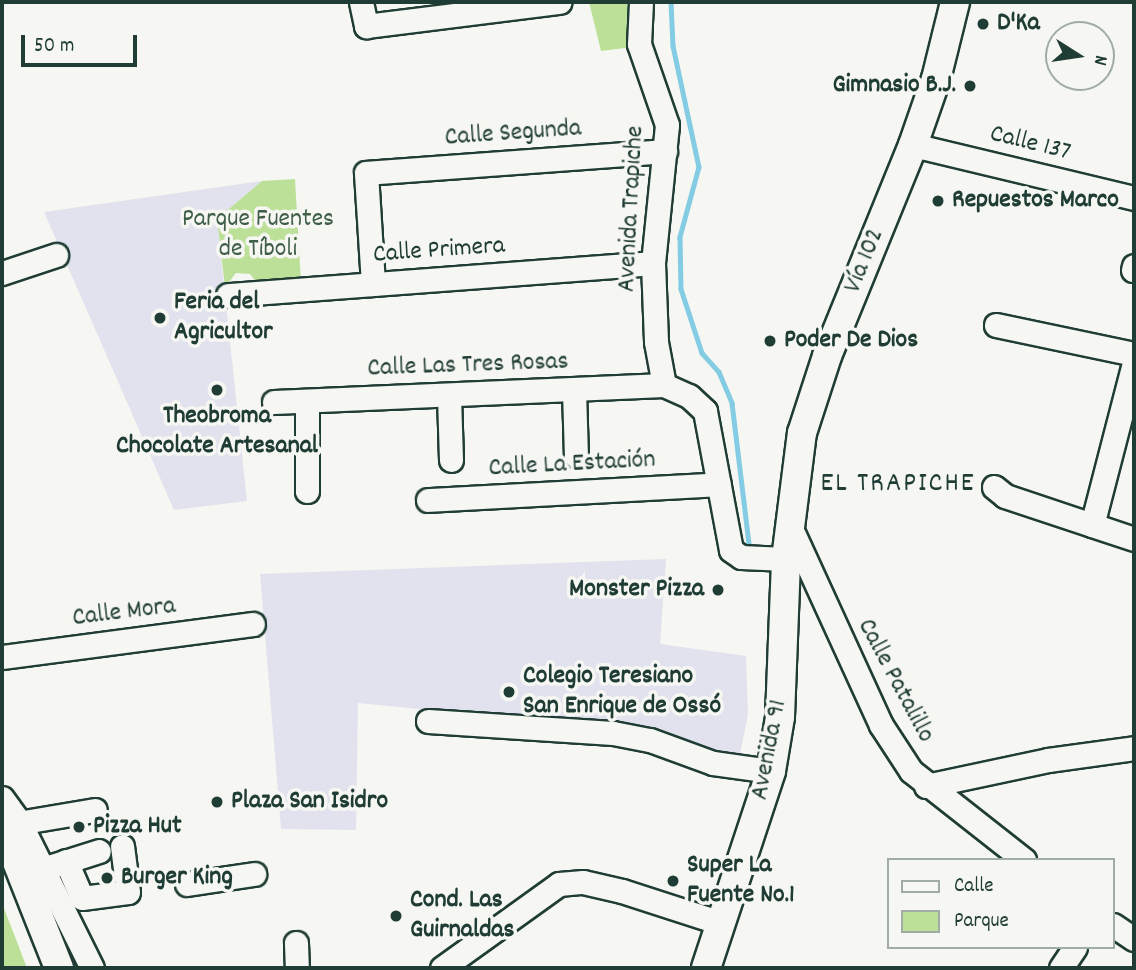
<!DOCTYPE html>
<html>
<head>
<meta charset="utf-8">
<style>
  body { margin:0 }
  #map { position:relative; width:1136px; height:970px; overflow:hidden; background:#f6f6f2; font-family:Dekko,sans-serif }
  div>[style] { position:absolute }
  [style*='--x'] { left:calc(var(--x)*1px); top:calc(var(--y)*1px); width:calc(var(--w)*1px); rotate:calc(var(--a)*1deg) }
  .built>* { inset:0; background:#e2e2ee }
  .green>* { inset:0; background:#bde099 }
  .stream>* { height:4.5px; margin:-2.25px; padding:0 2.25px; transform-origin:2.25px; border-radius:2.25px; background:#83cce4 }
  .roads { filter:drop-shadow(2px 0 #1f3d34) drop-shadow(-2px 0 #1f3d34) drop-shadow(0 2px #1f3d34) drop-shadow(0 -2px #1f3d34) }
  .minor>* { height:23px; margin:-11.5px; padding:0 11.5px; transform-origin:11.5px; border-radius:11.5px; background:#f6f6f2 }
  .major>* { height:28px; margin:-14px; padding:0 14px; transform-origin:14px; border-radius:14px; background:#f6f6f2 }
  .dots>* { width:19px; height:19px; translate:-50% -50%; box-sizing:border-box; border:4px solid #f6f6f2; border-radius:50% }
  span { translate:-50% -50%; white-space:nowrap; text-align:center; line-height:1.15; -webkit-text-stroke:7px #f6f6f2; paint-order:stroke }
  .poi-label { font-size:26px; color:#1f3d34; font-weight:700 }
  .left { translate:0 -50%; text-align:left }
  .right { translate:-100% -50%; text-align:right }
  .street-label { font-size:26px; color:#1f3d34 }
  .park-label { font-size:26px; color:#3f5e48 }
  .neighbourhood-label { font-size:28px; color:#1f3d34; letter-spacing:2px }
  .frame { position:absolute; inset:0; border:4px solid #1f3d34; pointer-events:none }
  .legend { position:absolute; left:887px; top:858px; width:228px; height:91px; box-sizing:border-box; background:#f6f6f2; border:2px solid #a0aca6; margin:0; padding:9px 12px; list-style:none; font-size:21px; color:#1f3d34 }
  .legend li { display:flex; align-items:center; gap:14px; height:35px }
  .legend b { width:35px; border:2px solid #a0aca6 }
  .north { position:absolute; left:1045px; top:21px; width:70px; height:70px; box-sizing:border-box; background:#f6f6f2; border:2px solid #a0aca6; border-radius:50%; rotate:102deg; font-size:19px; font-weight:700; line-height:28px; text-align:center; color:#1f3d34 }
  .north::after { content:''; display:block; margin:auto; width:24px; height:32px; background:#1f3d34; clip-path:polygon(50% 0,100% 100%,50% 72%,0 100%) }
  .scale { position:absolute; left:21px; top:35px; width:116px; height:32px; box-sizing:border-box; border:4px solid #1f3d34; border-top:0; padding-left:9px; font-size:21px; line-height:24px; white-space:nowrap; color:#1f3d34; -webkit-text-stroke:5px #f6f6f2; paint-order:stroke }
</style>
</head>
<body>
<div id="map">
  <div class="built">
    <div style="clip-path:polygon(262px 181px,217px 219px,247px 501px,174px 510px,44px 212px)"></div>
    <div style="clip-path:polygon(666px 559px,660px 644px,746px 656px,748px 714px,740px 754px,499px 717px,358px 703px,356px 830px,281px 829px,260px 574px)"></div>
  </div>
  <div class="green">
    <div style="clip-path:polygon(589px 2px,633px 2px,633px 47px,601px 51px)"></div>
    <div style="clip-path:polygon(295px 179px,301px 282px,257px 283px,250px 274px,236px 273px,225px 287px,217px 219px,262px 181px)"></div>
    <div style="clip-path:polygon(2px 903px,27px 968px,2px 968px)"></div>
  </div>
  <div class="stream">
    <div style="--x:671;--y:2;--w:44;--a:87.4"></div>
    <div style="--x:673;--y:46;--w:124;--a:77.9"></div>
    <div style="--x:699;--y:167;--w:73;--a:105.2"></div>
    <div style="--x:680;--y:237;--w:52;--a:88.9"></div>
    <div style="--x:681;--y:289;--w:67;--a:71.8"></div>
    <div style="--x:702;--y:353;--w:25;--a:48"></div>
    <div style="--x:719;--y:372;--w:34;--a:67"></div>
    <div style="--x:732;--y:403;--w:141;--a:83.1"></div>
  </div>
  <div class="roads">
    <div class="minor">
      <div style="--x:361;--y:2;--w:25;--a:78"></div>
      <div style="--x:366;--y:26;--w:195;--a:-7.1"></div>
      <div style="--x:641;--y:2;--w:42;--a:92.7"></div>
      <div style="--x:639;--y:44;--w:86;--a:70.9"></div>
      <div style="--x:667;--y:125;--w:139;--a:95.8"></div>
      <div style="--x:653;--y:263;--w:79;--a:87.8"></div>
      <div style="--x:656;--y:342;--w:44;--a:79.5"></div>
      <div style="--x:664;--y:385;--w:27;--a:24"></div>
      <div style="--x:689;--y:396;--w:22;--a:43"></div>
      <div style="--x:705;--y:411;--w:141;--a:79.4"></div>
      <div style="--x:731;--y:550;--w:12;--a:35"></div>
      <div style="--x:741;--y:557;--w:45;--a:2.5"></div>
      <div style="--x:913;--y:145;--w:227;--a:13.5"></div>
      <div style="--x:1133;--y:270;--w:4;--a:-76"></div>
      <div style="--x:2;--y:273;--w:57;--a:-18.4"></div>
      <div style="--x:373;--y:284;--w:111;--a:-93.6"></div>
      <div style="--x:366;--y:173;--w:300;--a:-4.2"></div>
      <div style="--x:228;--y:295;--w:426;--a:-4.3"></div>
      <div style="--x:996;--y:325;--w:141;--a:11.9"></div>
      <div style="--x:1134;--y:363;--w:167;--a:104.5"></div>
      <div style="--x:1092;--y:525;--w:44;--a:18.4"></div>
      <div style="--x:574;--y:390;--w:66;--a:88.3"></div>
      <div style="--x:449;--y:396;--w:64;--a:88.2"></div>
      <div style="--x:307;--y:401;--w:90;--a:90"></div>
      <div style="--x:274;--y:402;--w:390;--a:-2.5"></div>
      <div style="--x:994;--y:487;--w:14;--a:39"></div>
      <div style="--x:1005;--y:496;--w:92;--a:18.4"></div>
      <div style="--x:428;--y:500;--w:291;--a:-3.1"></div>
      <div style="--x:789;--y:524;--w:221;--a:65.4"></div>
      <div style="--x:881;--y:725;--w:55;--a:56.9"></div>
      <div style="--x:911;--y:771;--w:144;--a:38.2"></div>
      <div style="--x:2;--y:657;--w:253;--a:-7.5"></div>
      <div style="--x:428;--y:721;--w:185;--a:3.7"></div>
      <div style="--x:613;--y:733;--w:38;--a:11"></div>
      <div style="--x:650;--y:740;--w:67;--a:20.1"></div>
      <div style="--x:713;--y:763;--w:59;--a:7.9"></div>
      <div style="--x:926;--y:786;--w:125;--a:-12"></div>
      <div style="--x:1048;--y:760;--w:87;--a:-7.9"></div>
      <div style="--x:2;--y:798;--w:29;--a:54"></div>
      <div style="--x:19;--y:821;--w:164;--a:63.6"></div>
      <div style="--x:6;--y:825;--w:90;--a:-9.6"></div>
      <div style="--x:66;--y:861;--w:40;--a:66.6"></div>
      <div style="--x:82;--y:898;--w:46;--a:-7.4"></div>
      <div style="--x:128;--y:892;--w:46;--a:-97.4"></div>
      <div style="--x:52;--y:866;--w:49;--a:-17.7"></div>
      <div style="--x:187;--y:884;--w:68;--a:-8.5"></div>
      <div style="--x:1113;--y:925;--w:25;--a:34"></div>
      <div style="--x:296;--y:943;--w:25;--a:88"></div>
      <div style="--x:442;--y:968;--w:144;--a:-35.7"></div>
      <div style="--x:559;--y:884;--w:24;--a:-5"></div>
      <div style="--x:583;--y:882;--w:40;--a:13"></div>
      <div style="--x:622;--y:891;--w:104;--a:17.9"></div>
      <div style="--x:1061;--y:968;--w:25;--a:-56"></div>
    </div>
    <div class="major">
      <div style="--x:2;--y:824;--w:155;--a:68.4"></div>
      <div style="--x:706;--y:968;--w:207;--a:-71.7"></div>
      <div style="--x:771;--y:771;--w:55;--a:-80.5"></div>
      <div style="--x:780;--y:717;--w:158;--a:-87.8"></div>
      <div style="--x:786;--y:559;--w:127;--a:-82.8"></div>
      <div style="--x:802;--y:433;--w:81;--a:-72"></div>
      <div style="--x:827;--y:356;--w:228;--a:-67.8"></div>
      <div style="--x:913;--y:145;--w:70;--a:-70.8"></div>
      <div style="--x:936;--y:79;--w:79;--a:-76.1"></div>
    </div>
  </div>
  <div class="dots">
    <div style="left:983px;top:24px;background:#1f3d34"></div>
    <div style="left:970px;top:86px;background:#1f3d34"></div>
    <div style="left:938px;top:201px;background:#1f3d34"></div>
    <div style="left:160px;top:318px;background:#1f3d34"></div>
    <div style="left:770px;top:341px;background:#1f3d34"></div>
    <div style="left:217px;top:390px;background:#1f3d34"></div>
    <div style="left:718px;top:590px;background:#1f3d34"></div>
    <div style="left:509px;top:692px;background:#1f3d34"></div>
    <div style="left:217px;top:802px;background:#1f3d34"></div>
    <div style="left:79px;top:827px;background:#1f3d34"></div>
    <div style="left:107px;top:878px;background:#1f3d34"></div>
    <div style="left:673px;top:881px;background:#1f3d34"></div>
    <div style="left:396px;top:916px;background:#1f3d34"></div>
  </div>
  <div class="poi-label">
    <span class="left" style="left:997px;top:24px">D'Ka</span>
    <span class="right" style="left:956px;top:86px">Gimnasio B.J.</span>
    <span class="left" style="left:952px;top:201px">Repuestos Marco</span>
    <span class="left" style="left:174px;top:318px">Feria del<br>Agricultor</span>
    <span class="left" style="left:784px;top:341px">Poder De Dios</span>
    <span style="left:217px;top:432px">Theobroma<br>Chocolate Artesanal</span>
    <span class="right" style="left:704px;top:590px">Monster Pizza</span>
    <span class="left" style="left:523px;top:692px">Colegio Teresiano<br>San Enrique de Ossó</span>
    <span class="left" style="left:231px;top:802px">Plaza San Isidro</span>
    <span class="left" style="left:93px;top:827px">Pizza Hut</span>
    <span class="left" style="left:687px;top:881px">Super La<br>Fuente No.1</span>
    <span class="left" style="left:121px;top:878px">Burger King</span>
    <span class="left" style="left:410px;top:916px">Cond. Las<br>Guirnaldas</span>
  </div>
  <div class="street-label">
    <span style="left:513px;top:134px;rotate:-4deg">Calle Segunda</span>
    <span style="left:1030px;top:144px;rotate:14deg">Calle 137</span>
    <span style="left:632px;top:209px;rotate:-87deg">Avenida Trapiche</span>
    <span style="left:439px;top:251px;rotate:-4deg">Calle Primera</span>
    <span style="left:865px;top:261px;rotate:-68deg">Vía 102</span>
    <span style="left:468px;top:366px;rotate:-2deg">Calle Las Tres Rosas</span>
    <span style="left:572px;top:465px;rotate:-3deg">Calle La Estación</span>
    <span style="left:124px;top:613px;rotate:-7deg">Calle Mora</span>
    <span style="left:895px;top:681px;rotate:62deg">Calle Patalillo</span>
    <span style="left:770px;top:750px;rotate:-79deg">Avenida 91</span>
  </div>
  <div class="park-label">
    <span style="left:258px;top:235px">Parque Fuentes<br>de Tíboli</span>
  </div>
  <div class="neighbourhood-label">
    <span style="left:898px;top:485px">EL TRAPICHE</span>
  </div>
  <div class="frame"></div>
  <ul class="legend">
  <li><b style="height:9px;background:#f6f6f2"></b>Calle</li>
  <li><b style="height:19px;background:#bde099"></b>Parque</li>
  </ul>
  <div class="north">N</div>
  <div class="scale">50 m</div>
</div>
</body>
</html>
